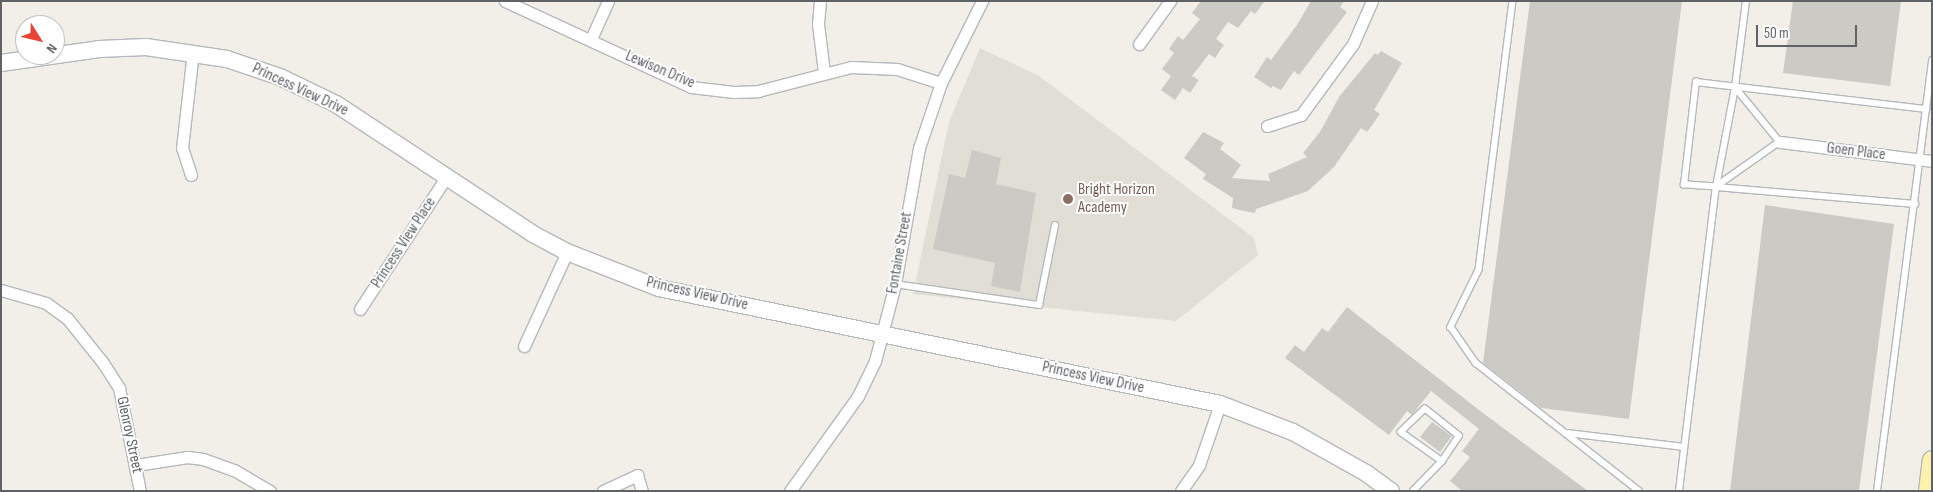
<!DOCTYPE html>
<html>
<head>
<meta charset="utf-8">
<style>
  body { margin:0 }
  #map { position:relative; width:1933px; height:492px; overflow:hidden; background:#f1efe8; font-family:"Sofia Sans Condensed",sans-serif }
  div>[style] { position:absolute }
  [style*='--x'] { left:calc(var(--x)*1px); top:calc(var(--y)*1px); width:calc(var(--w)*1px); rotate:calc(var(--a)*1deg) }
  .education>* { inset:0; background:#e1ded6 }
  .building>* { inset:0; background:#cccac5 }
  .roads { filter:drop-shadow(1px 0 #b5b8bc) drop-shadow(-1px 0 #b5b8bc) drop-shadow(0 1px #b5b8bc) drop-shadow(0 -1px #b5b8bc) }
  .service>* { height:5.5px; margin:-2.75px; padding:0 2.75px; transform-origin:2.75px; border-radius:2.75px; background:#fff }
  .minor>* { height:11px; margin:-5.5px; padding:0 5.5px; transform-origin:5.5px; border-radius:5.5px; background:#fff }
  .secondary>* { height:16px; margin:-8px; padding:0 8px; transform-origin:8px; border-radius:8px; background:#fff }
  .primary>* { height:18px; margin:-9px; padding:0 9px; transform-origin:9px; border-radius:9px; background:#fff2af }
  .dots>* { width:14px; height:14px; translate:-50% -50%; box-sizing:border-box; border:2px solid #fff; border-radius:50% }
  span { translate:-50% -50%; white-space:nowrap; text-align:center; line-height:1.15; -webkit-text-stroke:4px #fff; paint-order:stroke }
  .street-label { font-size:16px; color:#5f6368 }
  .education-label { font-size:16px; color:#785e54 }
  .left { translate:0 -50%; text-align:left }
  .frame { position:absolute; inset:0; border:2px solid #5f6368; pointer-events:none }
  .north { position:absolute; left:15px; top:15px; width:50px; height:50px; box-sizing:border-box; background:#fff; border:1px solid #bfc1c3; border-radius:50%; rotate:126deg; font-size:14px; font-weight:700; line-height:20px; text-align:center; color:#5f6368 }
  .north::after { content:''; display:block; margin:auto; width:18px; height:22px; background:#ea4335; clip-path:polygon(50% 0,100% 100%,50% 72%,0 100%) }
  .scale { position:absolute; left:1756px; top:25px; width:101px; height:22px; box-sizing:border-box; border:2px solid #5f6368; border-top:0; padding-left:6px; font-size:15px; line-height:18px; white-space:nowrap; color:#5f6368; -webkit-text-stroke:4px #fff; paint-order:stroke }
</style>
</head>
<body>
<div id="map">
  <div class="education">
    <div style="clip-path:polygon(980px 48px,1039px 76px,1254px 238px,1258px 255px,1176px 321px,913px 294px,949px 122px)"></div>
  </div>
  <div class="building">
    <div style="clip-path:polygon(1201px 1px,1265px 1px,1255px 14px,1251px 11px,1238px 28px,1228px 22px,1216px 39px,1224px 45px,1221px 49px,1215px 58px,1209px 54px,1192px 76px,1199px 80px,1190px 93px,1183px 88px,1175px 100px,1161px 90px,1171px 76px,1162px 69px,1174px 53px,1169px 49px,1178px 36px,1183px 40px,1200px 19px,1192px 13px)"></div>
    <div style="clip-path:polygon(1311px 1px,1344px 1px,1340px 7px,1347px 12px,1299px 75px,1294px 71px,1281px 90px,1273px 86px,1271px 88px,1254px 77px,1267px 57px,1271px 60px,1297px 25px)"></div>
    <div style="clip-path:polygon(1530px 1px,1682px 1px,1629px 419px,1541px 408px,1483px 363px)"></div>
    <div style="clip-path:polygon(1793px 1px,1901px 1px,1890px 86px,1783px 73px)"></div>
    <div style="clip-path:polygon(1381px 51px,1402px 63px,1374px 110px,1380px 114px,1367px 132px,1361px 128px,1334px 167px,1308px 191px,1256px 209px,1255px 213px,1244px 211px,1232px 208px,1233px 198px,1203px 179px,1206px 174px,1184px 158px,1203px 132px,1224px 143px,1220px 149px,1241px 165px,1232px 178px,1270px 181px,1268px 174px,1307px 157px,1303px 153px,1320px 132px,1339px 97px,1375px 53px,1378px 55px)"></div>
    <div style="clip-path:polygon(972px 150px,1001px 158px,996px 184px,1036px 193px,1020px 292px,991px 286px,995px 263px,933px 249px,949px 174px,965px 178px)"></div>
    <div style="clip-path:polygon(1765px 205px,1894px 224px,1859px 491px,1730px 491px)"></div>
    <div style="clip-path:polygon(1347px 307px,1479px 410px,1588px 491px,1462px 491px,1450px 481px,1470px 457px,1462px 451px,1479px 429px,1431px 391px,1412px 415px,1407px 411px,1389px 435px,1285px 358px,1295px 345px,1304px 352px,1322px 328px,1328px 332px)"></div>
    <div style="clip-path:polygon(1432px 422px,1452px 436px,1440px 452px,1420px 437px)"></div>
  </div>
  <div class="roads">
    <div class="service">
      <div style="--x:1513;--y:1;--w:271;--a:97.2"></div>
      <div style="--x:1479;--y:270;--w:64;--a:116.2"></div>
      <div style="--x:1451;--y:327;--w:44;--a:55.2"></div>
      <div style="--x:1476;--y:363;--w:207;--a:38.1"></div>
      <div style="--x:1735;--y:87;--w:71;--a:50.7"></div>
      <div style="--x:1780;--y:142;--w:78;--a:144.9"></div>
      <div style="--x:1716;--y:187;--w:32;--a:-176"></div>
      <div style="--x:1684;--y:185;--w:104;--a:-83.4"></div>
      <div style="--x:1696;--y:82;--w:232;--a:6.7"></div>
      <div style="--x:1716;--y:187;--w:102;--a:-79.2"></div>
      <div style="--x:1735;--y:87;--w:87;--a:-82.7"></div>
      <div style="--x:895;--y:284;--w:146;--a:8.3"></div>
      <div style="--x:1039;--y:305;--w:81;--a:-78.6"></div>
      <div style="--x:1567;--y:433;--w:118;--a:6.8"></div>
      <div style="--x:1413;--y:491;--w:42;--a:-46"></div>
      <div style="--x:1442;--y:461;--w:30;--a:-56"></div>
      <div style="--x:1459;--y:436;--w:43;--a:-141.5"></div>
      <div style="--x:1425;--y:409;--w:33;--a:136"></div>
      <div style="--x:1401;--y:432;--w:50;--a:35.3"></div>
      <div style="--x:1679;--y:491;--w:306;--a:-83.1"></div>
      <div style="--x:1716;--y:187;--w:200;--a:4.9"></div>
      <div style="--x:1877;--y:491;--w:434;--a:-82.7"></div>
    </div>
    <div class="minor">
      <div style="--x:505;--y:1;--w:205;--a:24.8"></div>
      <div style="--x:691;--y:87;--w:43;--a:6.6"></div>
      <div style="--x:734;--y:92;--w:24;--a:-2"></div>
      <div style="--x:758;--y:91;--w:96;--a:-14.5"></div>
      <div style="--x:851;--y:67;--w:46;--a:2.5"></div>
      <div style="--x:897;--y:69;--w:46;--a:17.7"></div>
      <div style="--x:820;--y:1;--w:23;--a:95"></div>
      <div style="--x:818;--y:24;--w:48;--a:82.9"></div>
      <div style="--x:591;--y:39;--w:42;--a:-65.9"></div>
      <div style="--x:1139;--y:44;--w:53;--a:-54.2"></div>
      <div style="--x:1267;--y:126;--w:36;--a:-18"></div>
      <div style="--x:1301;--y:115;--w:88;--a:-53.8"></div>
      <div style="--x:1353;--y:44;--w:47;--a:-66.2"></div>
      <div style="--x:1780;--y:142;--w:153;--a:7.1"></div>
      <div style="--x:191;--y:175;--w:28;--a:-108"></div>
      <div style="--x:182;--y:148;--w:97;--a:-83.5"></div>
      <div style="--x:1;--y:290;--w:47;--a:16.1"></div>
      <div style="--x:46;--y:303;--w:26;--a:36"></div>
      <div style="--x:67;--y:318;--w:58;--a:51.3"></div>
      <div style="--x:103;--y:363;--w:30;--a:57"></div>
      <div style="--x:119;--y:388;--w:105;--a:78.5"></div>
      <div style="--x:360;--y:309;--w:159;--a:-56.8"></div>
      <div style="--x:524;--y:346;--w:103;--a:-65.4"></div>
      <div style="--x:136;--y:465;--w:52;--a:-8.9"></div>
      <div style="--x:187;--y:457;--w:16;--a:7"></div>
      <div style="--x:203;--y:459;--w:33;--a:20"></div>
      <div style="--x:234;--y:470;--w:42;--a:30.3"></div>
      <div style="--x:603;--y:491;--w:38;--a:-25"></div>
      <div style="--x:637;--y:475;--w:17;--a:73"></div>
      <div style="--x:790;--y:491;--w:117;--a:-54.4"></div>
      <div style="--x:858;--y:396;--w:39;--a:-64"></div>
      <div style="--x:875;--y:361;--w:80;--a:-75.4"></div>
      <div style="--x:895;--y:284;--w:138;--a:-80"></div>
      <div style="--x:919;--y:148;--w:69;--a:-71.3"></div>
      <div style="--x:941;--y:83;--w:92;--a:-63.4"></div>
      <div style="--x:1181;--y:491;--w:32;--a:-55"></div>
      <div style="--x:1199;--y:465;--w:65;--a:-71"></div>
    </div>
    <div class="secondary">
      <div style="--x:1;--y:63;--w:99;--a:-8.1"></div>
      <div style="--x:99;--y:49;--w:47;--a:-2.4"></div>
      <div style="--x:146;--y:47;--w:82;--a:8.4"></div>
      <div style="--x:227;--y:59;--w:56;--a:18.8"></div>
      <div style="--x:280;--y:77;--w:62;--a:25.7"></div>
      <div style="--x:336;--y:104;--w:236;--a:33.4"></div>
      <div style="--x:533;--y:234;--w:38;--a:28"></div>
      <div style="--x:567;--y:252;--w:99;--a:21.4"></div>
      <div style="--x:659;--y:288;--w:573;--a:11.68"></div>
      <div style="--x:1220;--y:404;--w:78;--a:21"></div>
      <div style="--x:1293;--y:432;--w:84;--a:29.3"></div>
      <div style="--x:1366;--y:473;--w:31;--a:36"></div>
    </div>
    <div class="primary">
      <div style="--x:1928;--y:491;--w:31;--a:-83"></div>
    </div>
  </div>
  <div class="dots">
    <div style="left:1068px;top:199px;background:#8d6e63"></div>
  </div>
  <div class="street-label">
    <span style="left:660px;top:70px;rotate:23deg">Lewison Drive</span>
    <span style="left:300px;top:90px;rotate:25deg">Princess View Drive</span>
    <span style="left:1856px;top:152px;rotate:7deg">Goen Place</span>
    <span style="left:404px;top:243px;rotate:-57deg">Princess View Place</span>
    <span style="left:900px;top:253px;rotate:-80deg">Fontaine Street</span>
    <span style="left:697px;top:294px;rotate:13deg">Princess View Drive</span>
    <span style="left:1093px;top:378px;rotate:12deg">Princess View Drive</span>
    <span style="left:129px;top:435px;rotate:78deg">Glenroy Street</span>
  </div>
  <div class="education-label">
    <span class="left" style="left:1078px;top:199px">Bright Horizon<br>Academy</span>
  </div>
  <div class="frame"></div>
  <div class="north">N</div>
  <div class="scale">50 m</div>
</div>
</body>
</html>
